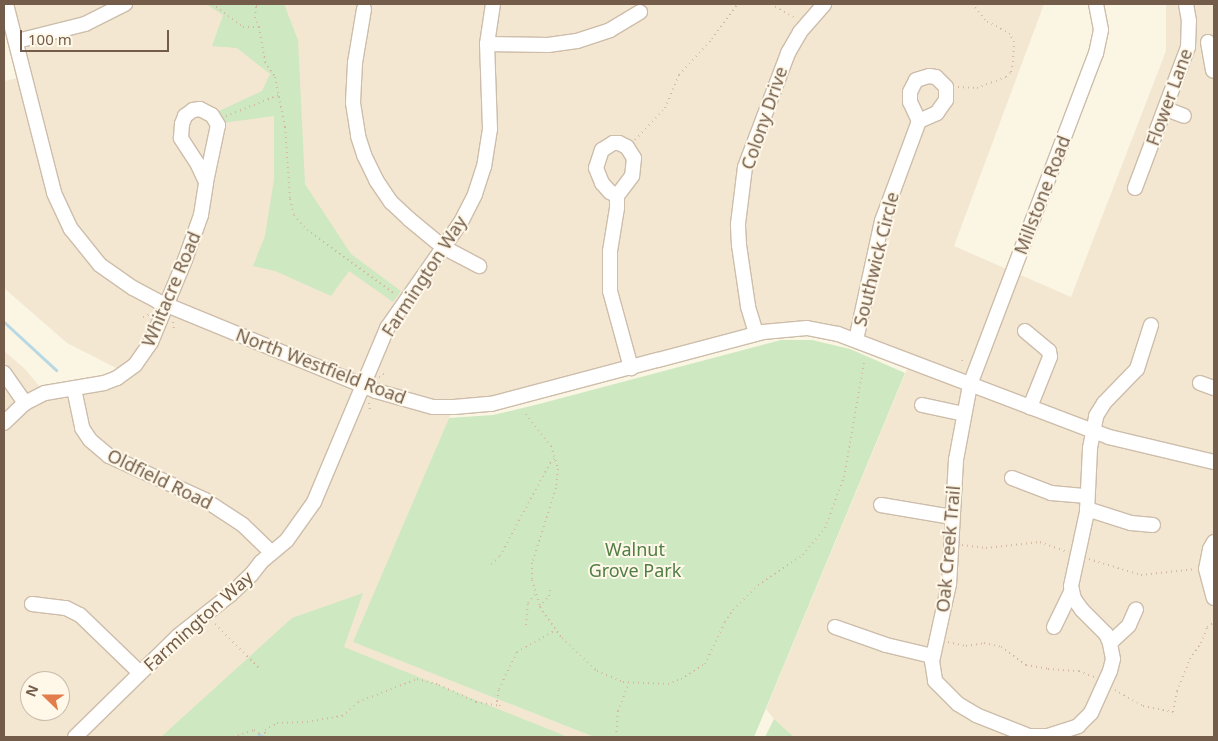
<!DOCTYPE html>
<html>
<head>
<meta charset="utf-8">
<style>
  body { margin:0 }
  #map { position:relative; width:1218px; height:741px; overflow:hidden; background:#fbf5e3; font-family:"Noto Sans",sans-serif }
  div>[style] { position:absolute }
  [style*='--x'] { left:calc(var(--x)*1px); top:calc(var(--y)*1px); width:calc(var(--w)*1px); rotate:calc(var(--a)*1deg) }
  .residential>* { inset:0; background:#f3e7d2 }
  .green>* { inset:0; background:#cee8c2 }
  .stream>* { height:3px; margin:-1.5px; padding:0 1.5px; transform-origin:1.5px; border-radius:1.5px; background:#b8d9e4 }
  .path>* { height:2px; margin-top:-1px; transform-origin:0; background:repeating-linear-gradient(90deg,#d5b99f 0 1px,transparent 0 5px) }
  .roads { filter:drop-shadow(1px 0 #cdbdaa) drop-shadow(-1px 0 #cdbdaa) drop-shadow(0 1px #cdbdaa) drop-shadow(0 -1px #cdbdaa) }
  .minor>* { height:14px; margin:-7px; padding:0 7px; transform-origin:7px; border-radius:7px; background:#fff }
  span { translate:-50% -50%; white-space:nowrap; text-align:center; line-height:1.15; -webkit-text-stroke:4px #fff8e9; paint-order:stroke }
  .street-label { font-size:18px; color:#735d4a }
  .park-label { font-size:18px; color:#507e45 }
  .frame { position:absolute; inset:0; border:5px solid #735d4a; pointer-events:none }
  .north { position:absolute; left:20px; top:671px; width:50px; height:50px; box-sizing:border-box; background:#fff8e9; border:1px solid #c7baa9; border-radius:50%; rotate:292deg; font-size:14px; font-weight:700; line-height:20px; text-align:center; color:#735d4a }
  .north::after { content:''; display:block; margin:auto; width:18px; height:22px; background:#e27c4b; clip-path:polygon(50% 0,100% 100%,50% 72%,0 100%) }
  .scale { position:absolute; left:20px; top:30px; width:149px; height:22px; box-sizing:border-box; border:2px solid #735d4a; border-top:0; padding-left:6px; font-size:15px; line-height:18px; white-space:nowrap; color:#735d4a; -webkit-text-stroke:4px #fff8e9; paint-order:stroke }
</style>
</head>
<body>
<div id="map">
  <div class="residential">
    <div style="clip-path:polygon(evenodd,7px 4px,1044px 4px,954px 246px,1071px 297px,1166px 51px,1166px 4px,1214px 4px,1214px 737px,794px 737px,774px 719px,766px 709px,910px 362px,807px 328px,455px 407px,449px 418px,354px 642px,594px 737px,4px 737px,4px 351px,25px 369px,45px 393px,126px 373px,67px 343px,4px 288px,4px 81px,23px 77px,7px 4px,30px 681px,60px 681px,60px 711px,30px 711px,30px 681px)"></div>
  </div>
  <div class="green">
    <div style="clip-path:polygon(206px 4px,284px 4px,298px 40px,305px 184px,351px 254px,401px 291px,393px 302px,349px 271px,331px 296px,275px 271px,253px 266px,265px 236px,274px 179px,274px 116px,222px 123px,217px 112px,262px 91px,270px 74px,237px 48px,212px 46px,223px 15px)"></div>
    <div style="clip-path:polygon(781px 340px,812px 340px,850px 349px,905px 373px,754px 737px,594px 737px,353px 642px,449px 418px,493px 415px,539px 404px)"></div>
    <div style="clip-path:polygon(363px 593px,344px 647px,568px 737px,161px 737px,292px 618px)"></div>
    <div style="clip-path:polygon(774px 719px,794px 737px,765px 737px)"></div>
  </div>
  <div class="stream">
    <div style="--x:4;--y:322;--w:71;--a:42.7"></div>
    <div style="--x:257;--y:737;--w:3;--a:-45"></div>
    <div style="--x:259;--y:735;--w:5;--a:22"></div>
  </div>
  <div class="path">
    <div style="--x:212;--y:4;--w:39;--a:37"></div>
    <div style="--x:243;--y:27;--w:16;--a:0"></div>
    <div style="--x:259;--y:27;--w:36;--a:80"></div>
    <div style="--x:265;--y:62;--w:18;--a:56"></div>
    <div style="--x:275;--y:77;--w:51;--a:78.7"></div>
    <div style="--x:285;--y:127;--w:72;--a:86"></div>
    <div style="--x:290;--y:199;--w:16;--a:76"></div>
    <div style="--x:294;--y:215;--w:20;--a:49"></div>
    <div style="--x:307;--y:230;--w:109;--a:36"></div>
    <div style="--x:771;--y:4;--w:28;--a:30"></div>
    <div style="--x:259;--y:27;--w:10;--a:-114"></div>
    <div style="--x:255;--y:18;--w:12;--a:-85"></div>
    <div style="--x:256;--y:6;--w:4;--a:-27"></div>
    <div style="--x:958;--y:87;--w:19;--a:3"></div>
    <div style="--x:977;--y:88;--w:31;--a:-21"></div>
    <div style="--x:1006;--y:77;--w:7;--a:-45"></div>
    <div style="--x:1011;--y:72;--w:10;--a:-79"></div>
    <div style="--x:1013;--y:62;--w:20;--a:-87"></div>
    <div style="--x:1014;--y:42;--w:9;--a:-117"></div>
    <div style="--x:1010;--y:34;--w:29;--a:-151"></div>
    <div style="--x:985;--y:20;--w:21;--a:-129"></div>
    <div style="--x:226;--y:116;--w:57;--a:-21.6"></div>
    <div style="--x:635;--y:140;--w:44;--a:-46.8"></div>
    <div style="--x:665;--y:108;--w:36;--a:-67"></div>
    <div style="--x:679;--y:75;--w:49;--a:-47.5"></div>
    <div style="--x:712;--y:39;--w:44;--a:-53.4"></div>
    <div style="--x:143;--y:317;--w:8;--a:-23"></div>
    <div style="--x:173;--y:322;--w:7;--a:82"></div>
    <div style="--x:962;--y:360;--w:4;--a:63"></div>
    <div style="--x:379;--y:377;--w:8;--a:-30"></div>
    <div style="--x:369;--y:403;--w:7;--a:82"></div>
    <div style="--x:526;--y:414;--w:41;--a:52"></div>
    <div style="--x:551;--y:446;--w:24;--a:73"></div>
    <div style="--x:558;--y:469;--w:19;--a:96"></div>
    <div style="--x:556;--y:488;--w:79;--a:107.7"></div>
    <div style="--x:532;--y:563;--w:17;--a:90"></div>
    <div style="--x:532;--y:580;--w:28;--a:73"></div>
    <div style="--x:540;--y:607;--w:38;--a:55"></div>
    <div style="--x:562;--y:638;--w:48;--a:43.3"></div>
    <div style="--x:597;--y:671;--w:28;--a:23"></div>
    <div style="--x:623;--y:682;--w:45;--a:2.5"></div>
    <div style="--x:668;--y:684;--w:14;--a:-21"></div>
    <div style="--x:681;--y:679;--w:28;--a:-32"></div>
    <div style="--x:705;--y:664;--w:47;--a:-64.5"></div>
    <div style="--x:725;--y:622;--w:14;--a:-56"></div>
    <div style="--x:733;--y:610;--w:35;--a:-45"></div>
    <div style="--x:758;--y:585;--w:54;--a:-33.7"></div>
    <div style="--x:803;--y:555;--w:35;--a:-51"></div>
    <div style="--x:825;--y:528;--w:54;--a:-69.6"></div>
    <div style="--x:844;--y:477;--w:117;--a:-80.1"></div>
    <div style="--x:962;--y:545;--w:24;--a:7"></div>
    <div style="--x:986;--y:548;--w:54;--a:-6.3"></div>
    <div style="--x:1040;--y:542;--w:30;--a:20"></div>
    <div style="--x:1089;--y:559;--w:54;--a:17.1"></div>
    <div style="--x:1141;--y:575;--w:55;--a:-6.2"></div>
    <div style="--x:491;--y:564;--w:12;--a:-42"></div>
    <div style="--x:500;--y:556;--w:106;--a:-61.7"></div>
    <div style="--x:550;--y:463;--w:8;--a:-45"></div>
    <div style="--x:540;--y:607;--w:14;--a:-51"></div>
    <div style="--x:549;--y:596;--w:6;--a:-81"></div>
    <div style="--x:215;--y:624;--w:64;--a:45"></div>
    <div style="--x:526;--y:625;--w:22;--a:-85"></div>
    <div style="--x:528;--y:603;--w:11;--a:-49"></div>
    <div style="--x:948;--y:642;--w:18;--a:13"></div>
    <div style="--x:966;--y:646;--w:18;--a:-9"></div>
    <div style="--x:984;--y:643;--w:17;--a:13"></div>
    <div style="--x:1001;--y:647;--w:31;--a:36"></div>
    <div style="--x:1026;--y:665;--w:22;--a:10"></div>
    <div style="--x:1048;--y:669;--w:31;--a:4"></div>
    <div style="--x:1079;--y:671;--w:16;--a:22"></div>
    <div style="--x:1115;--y:690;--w:32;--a:30"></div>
    <div style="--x:1143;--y:706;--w:31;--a:11"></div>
    <div style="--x:1173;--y:712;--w:21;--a:-79"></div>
    <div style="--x:1177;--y:691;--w:35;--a:-68"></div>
    <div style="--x:1190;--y:659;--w:19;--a:-55"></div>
    <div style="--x:1201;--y:643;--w:17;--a:-69"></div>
    <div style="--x:1207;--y:627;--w:9;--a:-36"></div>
    <div style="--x:233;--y:737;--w:22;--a:-18"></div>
    <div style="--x:254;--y:730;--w:6;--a:39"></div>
    <div style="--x:259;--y:734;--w:6;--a:-9"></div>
    <div style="--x:265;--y:733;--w:3;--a:-90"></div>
    <div style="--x:265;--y:730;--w:14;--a:-30"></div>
    <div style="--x:277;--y:723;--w:30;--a:-2"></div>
    <div style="--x:307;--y:722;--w:36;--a:-10"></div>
    <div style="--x:342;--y:716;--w:21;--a:-41"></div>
    <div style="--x:358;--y:702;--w:63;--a:-21.3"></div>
    <div style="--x:417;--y:679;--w:23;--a:15"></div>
    <div style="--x:439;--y:685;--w:41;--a:24.7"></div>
    <div style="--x:476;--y:702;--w:24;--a:9"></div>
    <div style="--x:500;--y:706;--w:6;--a:-121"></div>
    <div style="--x:497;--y:701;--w:12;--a:-81"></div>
    <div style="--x:499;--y:689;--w:41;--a:-64.1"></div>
    <div style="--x:517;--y:652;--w:45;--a:-29.4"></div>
    <div style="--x:616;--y:737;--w:26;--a:-86"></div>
    <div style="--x:618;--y:711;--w:30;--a:-69"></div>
  </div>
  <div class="roads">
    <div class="minor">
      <div style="--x:6;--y:4;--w:195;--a:75.7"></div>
      <div style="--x:54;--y:193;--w:40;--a:65"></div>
      <div style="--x:71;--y:229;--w:46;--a:51.1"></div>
      <div style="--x:100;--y:265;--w:40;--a:34.9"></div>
      <div style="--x:133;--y:288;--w:27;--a:28"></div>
      <div style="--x:157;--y:301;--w:237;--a:22.3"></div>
      <div style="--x:376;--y:391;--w:59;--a:15.7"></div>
      <div style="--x:433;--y:407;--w:21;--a:0"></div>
      <div style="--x:454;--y:407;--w:37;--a:-5"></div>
      <div style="--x:491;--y:404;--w:281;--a:-14.8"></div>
      <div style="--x:763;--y:332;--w:44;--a:-5.2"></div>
      <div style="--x:807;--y:328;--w:32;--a:11"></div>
      <div style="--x:838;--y:334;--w:290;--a:20.8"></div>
      <div style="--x:1109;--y:437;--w:108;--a:13.4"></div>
      <div style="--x:1096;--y:4;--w:26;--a:79"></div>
      <div style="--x:1101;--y:30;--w:24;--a:102"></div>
      <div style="--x:1096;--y:53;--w:355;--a:110.8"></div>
      <div style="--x:970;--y:385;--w:76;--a:100.6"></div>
      <div style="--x:956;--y:460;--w:124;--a:93.2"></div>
      <div style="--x:949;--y:584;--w:79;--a:102.4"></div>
      <div style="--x:932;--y:661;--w:20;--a:81"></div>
      <div style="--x:935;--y:681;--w:33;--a:45"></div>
      <div style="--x:958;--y:704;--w:21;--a:31"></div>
      <div style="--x:976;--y:715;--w:57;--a:21.6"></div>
      <div style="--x:1029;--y:736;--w:19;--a:0"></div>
      <div style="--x:1048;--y:736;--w:32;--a:-18"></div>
      <div style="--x:1078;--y:726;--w:18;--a:-45"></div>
      <div style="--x:1091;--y:713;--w:46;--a:-65.7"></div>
      <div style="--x:1110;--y:671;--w:12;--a:-76"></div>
      <div style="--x:1113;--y:659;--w:16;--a:-101"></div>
      <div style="--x:1110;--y:643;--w:10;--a:-114"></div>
      <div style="--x:1106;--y:634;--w:34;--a:-135"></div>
      <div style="--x:1082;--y:610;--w:14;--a:-126"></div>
      <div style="--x:1074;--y:599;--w:13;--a:-103"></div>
      <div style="--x:1071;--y:586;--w:76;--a:-77.8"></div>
      <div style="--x:1087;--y:512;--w:64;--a:-87.3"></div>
      <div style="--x:1090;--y:448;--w:33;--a:-79"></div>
      <div style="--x:1096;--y:416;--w:15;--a:-58"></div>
      <div style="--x:1104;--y:403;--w:47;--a:-45.9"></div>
      <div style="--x:1137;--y:369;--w:46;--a:-72.3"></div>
      <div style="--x:364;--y:9;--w:55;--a:99.5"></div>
      <div style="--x:355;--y:63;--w:40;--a:92.9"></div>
      <div style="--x:353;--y:103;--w:33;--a:81"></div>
      <div style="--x:358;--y:136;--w:20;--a:72"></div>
      <div style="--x:364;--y:155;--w:28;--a:64"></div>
      <div style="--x:376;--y:180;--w:27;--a:56"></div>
      <div style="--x:391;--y:202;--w:25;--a:43"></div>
      <div style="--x:409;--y:219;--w:44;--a:39.5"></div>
      <div style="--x:443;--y:247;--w:41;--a:27.8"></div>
      <div style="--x:17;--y:41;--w:70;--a:-14"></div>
      <div style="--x:85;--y:24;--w:45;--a:-26.6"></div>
      <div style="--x:1208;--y:42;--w:29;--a:80"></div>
      <div style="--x:487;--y:44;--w:61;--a:0.9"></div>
      <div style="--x:548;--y:45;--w:29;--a:-8"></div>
      <div style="--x:577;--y:41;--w:35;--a:-18"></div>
      <div style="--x:610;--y:30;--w:35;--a:-31"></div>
      <div style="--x:929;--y:76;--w:7;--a:8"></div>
      <div style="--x:936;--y:77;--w:14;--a:45"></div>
      <div style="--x:946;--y:87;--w:13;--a:90"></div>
      <div style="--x:946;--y:100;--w:16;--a:125"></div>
      <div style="--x:937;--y:113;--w:20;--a:156"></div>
      <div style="--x:919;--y:121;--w:21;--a:-115"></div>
      <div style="--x:910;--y:102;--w:10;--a:-90"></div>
      <div style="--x:910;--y:92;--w:13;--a:-63"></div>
      <div style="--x:916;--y:80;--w:14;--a:-17"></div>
      <div style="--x:200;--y:109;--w:13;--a:27"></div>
      <div style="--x:212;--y:115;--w:12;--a:59"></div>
      <div style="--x:218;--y:125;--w:58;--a:101.9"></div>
      <div style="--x:206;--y:182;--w:21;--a:-115"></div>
      <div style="--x:197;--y:163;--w:30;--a:-123"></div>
      <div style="--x:181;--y:138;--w:14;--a:-86"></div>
      <div style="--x:182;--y:124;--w:9;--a:-69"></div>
      <div style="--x:185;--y:116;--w:10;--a:-37"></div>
      <div style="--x:193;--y:110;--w:7;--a:-8"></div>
      <div style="--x:1166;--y:109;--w:19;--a:21"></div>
      <div style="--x:613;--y:143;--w:6;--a:0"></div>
      <div style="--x:619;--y:143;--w:9;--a:27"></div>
      <div style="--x:627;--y:147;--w:13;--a:58"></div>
      <div style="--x:634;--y:158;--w:18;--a:96"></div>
      <div style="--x:632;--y:176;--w:25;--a:127"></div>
      <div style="--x:617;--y:196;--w:8;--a:-150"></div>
      <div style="--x:610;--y:192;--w:12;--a:-132"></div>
      <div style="--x:602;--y:183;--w:16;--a:-112"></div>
      <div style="--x:596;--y:168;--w:19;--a:-72"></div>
      <div style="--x:602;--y:150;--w:13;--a:-32"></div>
      <div style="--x:1135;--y:188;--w:151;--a:-69.4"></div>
      <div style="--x:1188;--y:47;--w:26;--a:-88"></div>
      <div style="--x:1189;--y:21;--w:17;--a:-100"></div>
      <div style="--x:617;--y:196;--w:12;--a:90"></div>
      <div style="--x:617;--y:208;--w:44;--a:99.2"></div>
      <div style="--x:610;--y:251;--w:40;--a:90"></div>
      <div style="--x:610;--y:291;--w:80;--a:74.7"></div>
      <div style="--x:1025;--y:331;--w:31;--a:40"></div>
      <div style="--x:1049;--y:351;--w:6;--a:81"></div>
      <div style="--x:1050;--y:357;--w:54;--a:111.8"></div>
      <div style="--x:756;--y:333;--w:28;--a:-107"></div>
      <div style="--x:748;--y:306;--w:62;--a:-98.4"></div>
      <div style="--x:739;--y:245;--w:21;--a:-93"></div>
      <div style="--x:738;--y:224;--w:57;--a:-83"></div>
      <div style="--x:745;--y:167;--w:122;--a:-69.3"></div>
      <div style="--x:788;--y:53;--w:24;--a:-60"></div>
      <div style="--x:800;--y:32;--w:37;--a:-49"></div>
      <div style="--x:856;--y:340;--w:122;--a:-77.7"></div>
      <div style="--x:882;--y:221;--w:107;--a:-69.7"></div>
      <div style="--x:4;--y:373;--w:37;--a:55"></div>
      <div style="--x:1200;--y:383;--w:15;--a:20"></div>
      <div style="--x:74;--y:389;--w:40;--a:78"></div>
      <div style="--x:82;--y:428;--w:14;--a:56"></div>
      <div style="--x:90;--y:440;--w:25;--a:40"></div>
      <div style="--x:109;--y:456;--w:106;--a:24.6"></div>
      <div style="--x:205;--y:500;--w:45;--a:33.3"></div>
      <div style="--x:243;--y:525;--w:40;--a:44"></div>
      <div style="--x:922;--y:405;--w:43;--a:12.1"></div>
      <div style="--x:4;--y:423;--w:29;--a:-44"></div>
      <div style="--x:25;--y:403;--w:22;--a:-27"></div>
      <div style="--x:45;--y:393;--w:60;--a:-9.6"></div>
      <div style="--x:104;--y:383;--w:14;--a:-21"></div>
      <div style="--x:117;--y:378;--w:22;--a:-36"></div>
      <div style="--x:135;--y:365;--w:28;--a:-55"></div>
      <div style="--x:151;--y:342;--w:89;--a:-67.5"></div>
      <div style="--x:185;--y:260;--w:48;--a:-70.4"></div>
      <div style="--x:201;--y:215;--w:33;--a:-81"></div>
      <div style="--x:1012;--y:478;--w:42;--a:21"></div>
      <div style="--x:1051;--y:493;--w:36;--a:5"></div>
      <div style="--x:881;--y:505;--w:72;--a:9.6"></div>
      <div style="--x:1087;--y:509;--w:46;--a:17.7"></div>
      <div style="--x:1131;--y:523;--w:22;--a:5"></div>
      <div style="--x:1214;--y:542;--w:8;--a:120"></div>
      <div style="--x:1210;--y:549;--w:20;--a:101"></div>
      <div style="--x:1206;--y:569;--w:30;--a:75"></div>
      <div style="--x:32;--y:604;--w:34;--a:7"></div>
      <div style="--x:66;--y:608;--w:16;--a:27"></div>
      <div style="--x:80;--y:615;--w:83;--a:44"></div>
      <div style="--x:835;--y:627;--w:54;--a:19.4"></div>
      <div style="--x:886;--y:645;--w:47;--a:13.4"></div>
      <div style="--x:1054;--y:627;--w:41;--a:-64.1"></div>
      <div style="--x:1110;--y:643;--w:26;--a:-43"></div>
      <div style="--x:1129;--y:625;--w:17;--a:-66"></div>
      <div style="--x:75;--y:737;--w:144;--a:-44.4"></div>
      <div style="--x:178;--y:636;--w:66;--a:-38.3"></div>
      <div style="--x:230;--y:595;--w:29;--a:-44"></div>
      <div style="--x:251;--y:575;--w:16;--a:-52"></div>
      <div style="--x:261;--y:562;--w:34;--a:-40"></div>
      <div style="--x:287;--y:540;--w:47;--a:-54.6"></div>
      <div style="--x:314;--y:502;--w:189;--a:-67.2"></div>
      <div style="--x:387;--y:328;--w:129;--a:-55.1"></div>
      <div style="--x:461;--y:222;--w:31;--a:-63"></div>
      <div style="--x:475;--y:194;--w:28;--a:-72"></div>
      <div style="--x:484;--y:167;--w:38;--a:-81"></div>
      <div style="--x:490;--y:129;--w:85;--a:-92"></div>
      <div style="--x:487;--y:44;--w:40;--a:-81.5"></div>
    </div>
  </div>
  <div class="street-label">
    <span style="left:1169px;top:97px;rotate:-70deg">Flower Lane</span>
    <span style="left:764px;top:118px;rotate:-71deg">Colony Drive</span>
    <span style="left:1042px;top:195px;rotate:-69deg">Millstone Road</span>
    <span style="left:876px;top:259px;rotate:-76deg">Southwick Circle</span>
    <span style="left:424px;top:276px;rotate:-57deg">Farmington Way</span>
    <span style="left:171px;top:289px;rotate:-67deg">Whitacre Road</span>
    <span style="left:321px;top:366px;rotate:21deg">North Westfield Road</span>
    <span style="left:160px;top:479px;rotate:26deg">Oldfield Road</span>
    <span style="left:948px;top:549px;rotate:-85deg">Oak Creek Trail</span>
    <span style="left:198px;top:621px;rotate:-42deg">Farmington Way</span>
  </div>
  <div class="park-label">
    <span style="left:635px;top:560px">Walnut<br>Grove Park</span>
  </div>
  <div class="frame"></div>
  <div class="north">N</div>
  <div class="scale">100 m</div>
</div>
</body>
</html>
